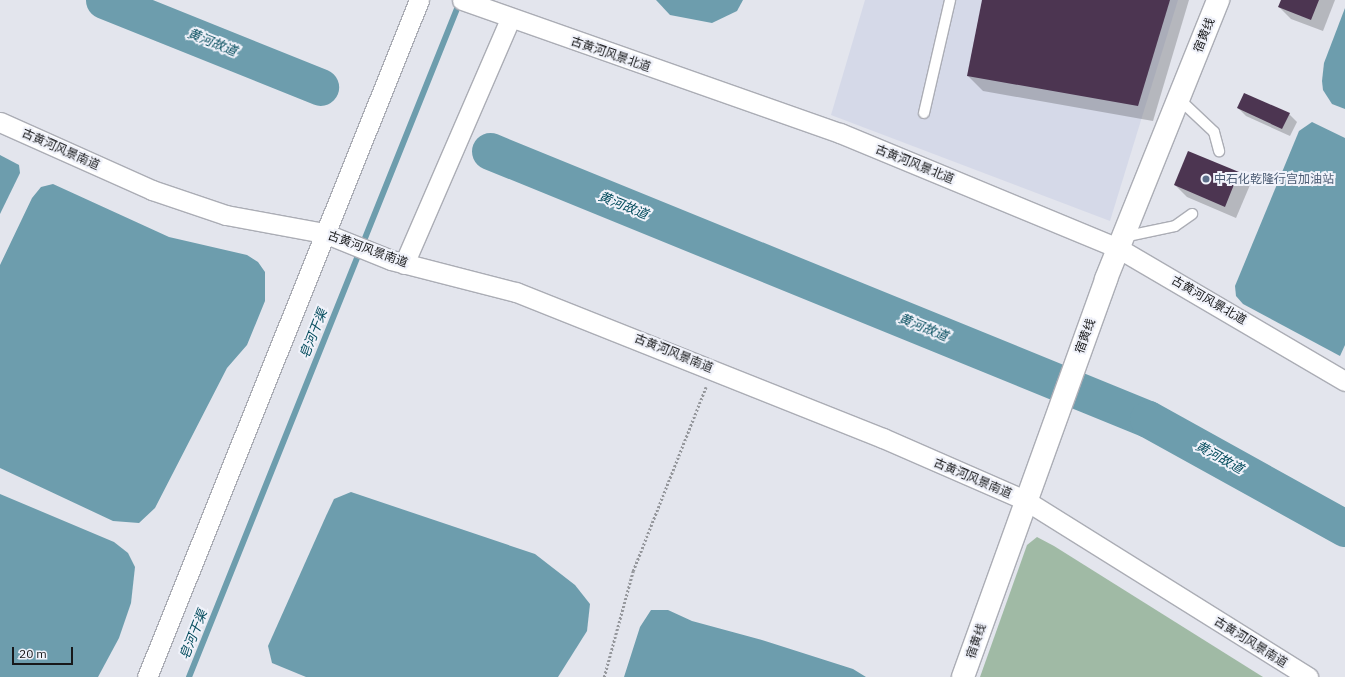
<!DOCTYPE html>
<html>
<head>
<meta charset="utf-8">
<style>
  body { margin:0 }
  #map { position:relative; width:1345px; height:677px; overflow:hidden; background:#e3e5ed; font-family:"IBM Plex Sans","Noto Sans SC",sans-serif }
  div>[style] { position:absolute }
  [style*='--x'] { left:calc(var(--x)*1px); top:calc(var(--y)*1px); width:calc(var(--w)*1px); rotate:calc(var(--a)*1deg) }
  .built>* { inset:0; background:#d5d9e8 }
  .green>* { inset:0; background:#a0baa5 }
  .water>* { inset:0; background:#6d9dad }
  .shadow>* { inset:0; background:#0003 }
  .stream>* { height:6px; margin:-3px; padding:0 3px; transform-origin:3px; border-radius:3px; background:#6d9dad }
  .river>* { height:37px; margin:-18.5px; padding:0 18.5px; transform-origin:18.5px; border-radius:18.5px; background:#6d9dad }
  .building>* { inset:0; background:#4c3551 }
  .path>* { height:2.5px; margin-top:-1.25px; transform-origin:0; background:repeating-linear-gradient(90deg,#95979c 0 2px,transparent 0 4px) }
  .roads { filter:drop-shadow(1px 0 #abadb5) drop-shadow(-1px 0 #abadb5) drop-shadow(0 1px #abadb5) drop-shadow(0 -1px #abadb5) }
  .lane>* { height:10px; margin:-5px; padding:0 5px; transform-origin:5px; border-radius:5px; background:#fff }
  .street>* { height:19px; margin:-9.5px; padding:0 9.5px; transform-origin:9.5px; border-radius:9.5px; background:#fff }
  .secondary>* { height:22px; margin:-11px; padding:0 11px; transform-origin:11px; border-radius:11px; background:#fff }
  .dots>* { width:11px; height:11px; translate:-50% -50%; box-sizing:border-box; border:2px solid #f0f2fa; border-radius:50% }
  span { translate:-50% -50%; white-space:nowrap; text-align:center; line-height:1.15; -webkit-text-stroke:4px #f0f2fa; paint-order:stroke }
  .street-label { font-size:12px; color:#17181a }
  .service-label { font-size:12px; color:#4e5e75 }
  .left { translate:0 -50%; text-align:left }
  .water-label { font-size:13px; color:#004a5b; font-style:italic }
  .scale { position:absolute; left:12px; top:647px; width:61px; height:18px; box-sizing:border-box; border:2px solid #17181a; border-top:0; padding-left:5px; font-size:12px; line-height:14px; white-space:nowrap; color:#17181a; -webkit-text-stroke:3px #f0f2fa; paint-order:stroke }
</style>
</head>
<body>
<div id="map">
  <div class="built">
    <div style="clip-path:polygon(865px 0,1178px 0,1110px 221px,831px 115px)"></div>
  </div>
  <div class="green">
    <div style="clip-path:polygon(1037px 537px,1054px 546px,1263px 677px,980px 677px,1027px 545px)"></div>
  </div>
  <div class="water">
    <div style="clip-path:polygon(656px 0,743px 0,737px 11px,712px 23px,670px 15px)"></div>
    <div style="clip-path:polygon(1345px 8px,1345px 109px,1332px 104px,1323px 90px,1322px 81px,1324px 63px)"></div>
    <div style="clip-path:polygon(1312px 122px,1345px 138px,1345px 345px,1340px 356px,1243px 304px,1236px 296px,1235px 286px,1299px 131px)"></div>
    <div style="clip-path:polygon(0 155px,19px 165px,20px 173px,0 214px)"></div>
    <div style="clip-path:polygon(53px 184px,169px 237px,247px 255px,258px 262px,265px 272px,265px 301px,247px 345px,227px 368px,155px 508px,139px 523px,113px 521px,0 468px,0 265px,32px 198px,41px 187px)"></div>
    <div style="clip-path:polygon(351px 492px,535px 554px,575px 585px,590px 604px,587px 631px,558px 677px,306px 677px,272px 663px,268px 646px,326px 516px,334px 499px)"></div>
    <div style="clip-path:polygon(0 494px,114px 542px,128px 553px,135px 567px,131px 603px,119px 638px,98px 677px,0 677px)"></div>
    <div style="clip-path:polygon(651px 610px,668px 610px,692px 621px,762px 640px,853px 669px,866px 677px,624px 677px,640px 627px)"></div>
  </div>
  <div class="shadow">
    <div style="clip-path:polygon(983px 0,1189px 0,1153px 121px,983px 91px,968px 76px)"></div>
    <div style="clip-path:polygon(1282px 0,1335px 0,1323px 31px,1291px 19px,1279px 7px)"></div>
    <div style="clip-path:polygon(1238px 108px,1289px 114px,1297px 122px,1290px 136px,1246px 116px)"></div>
    <div style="clip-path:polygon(1238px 173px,1250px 185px,1236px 218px,1187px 197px,1175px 185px)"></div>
  </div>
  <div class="stream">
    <div style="--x:189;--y:677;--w:728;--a:-68.15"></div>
  </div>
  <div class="river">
    <div style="--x:104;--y:0;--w:233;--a:21.9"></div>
    <div style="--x:490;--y:151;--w:710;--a:22.16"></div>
    <div style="--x:1148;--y:419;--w:225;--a:29"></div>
  </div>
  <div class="building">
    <div style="clip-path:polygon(982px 0,1170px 0,1138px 106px,967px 76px)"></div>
    <div style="clip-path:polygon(1281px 0,1319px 0,1311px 20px,1278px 7px)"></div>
    <div style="clip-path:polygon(1244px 93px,1290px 113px,1282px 129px,1237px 108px)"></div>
    <div style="clip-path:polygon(1188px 151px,1239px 172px,1225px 207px,1174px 185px)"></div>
  </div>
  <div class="path">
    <div style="--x:604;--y:677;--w:110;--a:-74.7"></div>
    <div style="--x:633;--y:571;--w:198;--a:-68.4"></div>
  </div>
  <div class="roads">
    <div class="lane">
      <div style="--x:1179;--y:99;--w:48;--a:43.3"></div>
      <div style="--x:1214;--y:132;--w:20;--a:75"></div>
      <div style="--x:924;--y:113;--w:116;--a:-77"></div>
      <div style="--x:1123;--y:237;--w:53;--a:-11.9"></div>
      <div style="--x:1175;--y:226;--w:21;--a:-35"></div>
    </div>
    <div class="street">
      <div style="--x:462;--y:0;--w:401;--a:19.4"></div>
      <div style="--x:840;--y:133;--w:301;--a:22.5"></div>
      <div style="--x:1118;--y:248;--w:263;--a:30.4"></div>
      <div style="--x:0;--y:122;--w:167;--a:24.1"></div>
      <div style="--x:152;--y:190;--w:78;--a:18.7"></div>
      <div style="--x:226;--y:215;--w:100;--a:10.4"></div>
      <div style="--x:324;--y:233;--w:72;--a:21.9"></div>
      <div style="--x:391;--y:260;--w:129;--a:14.4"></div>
      <div style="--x:516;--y:292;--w:395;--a:21.7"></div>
      <div style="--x:883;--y:438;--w:155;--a:23.6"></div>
      <div style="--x:1025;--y:500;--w:334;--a:32"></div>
      <div style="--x:404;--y:264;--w:267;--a:-66.6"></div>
      <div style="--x:147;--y:677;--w:730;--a:-68.11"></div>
    </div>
    <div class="secondary">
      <div style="--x:963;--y:677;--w:423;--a:-70.2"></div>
      <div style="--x:1106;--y:279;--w:301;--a:-68.1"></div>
    </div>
  </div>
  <div class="dots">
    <div style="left:1206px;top:179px;background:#5c6f8a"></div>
  </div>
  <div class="street-label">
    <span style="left:1204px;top:35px;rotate:-68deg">宿黄线</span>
    <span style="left:611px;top:54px;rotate:19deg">古黄河风景北道</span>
    <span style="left:61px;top:149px;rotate:24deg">古黄河风景南道</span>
    <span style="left:915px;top:164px;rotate:22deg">古黄河风景北道</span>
    <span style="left:368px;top:249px;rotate:20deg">古黄河风景南道</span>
    <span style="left:1209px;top:300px;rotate:30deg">古黄河风景北道</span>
    <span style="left:1085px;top:336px;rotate:-70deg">宿黄线</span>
    <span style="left:674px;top:353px;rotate:22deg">古黄河风景南道</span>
    <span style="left:973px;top:478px;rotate:23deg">古黄河风景南道</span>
    <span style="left:976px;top:641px;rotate:-71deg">宿黄线</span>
    <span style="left:1251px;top:642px;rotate:32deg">古黄河风景南道</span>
  </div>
  <div class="service-label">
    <span class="left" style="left:1214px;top:179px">中石化乾隆行宫加油站</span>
  </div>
  <div class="water-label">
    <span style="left:212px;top:43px;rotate:22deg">黄河故道</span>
    <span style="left:623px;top:206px;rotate:22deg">黄河故道</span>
    <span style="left:923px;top:328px;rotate:22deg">黄河故道</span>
    <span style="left:314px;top:334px;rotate:-68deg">皂河干渠</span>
    <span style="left:1219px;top:458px;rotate:29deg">黄河故道</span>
    <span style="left:194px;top:635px;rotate:-68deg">皂河干渠</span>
  </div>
  <div class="scale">20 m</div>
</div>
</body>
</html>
